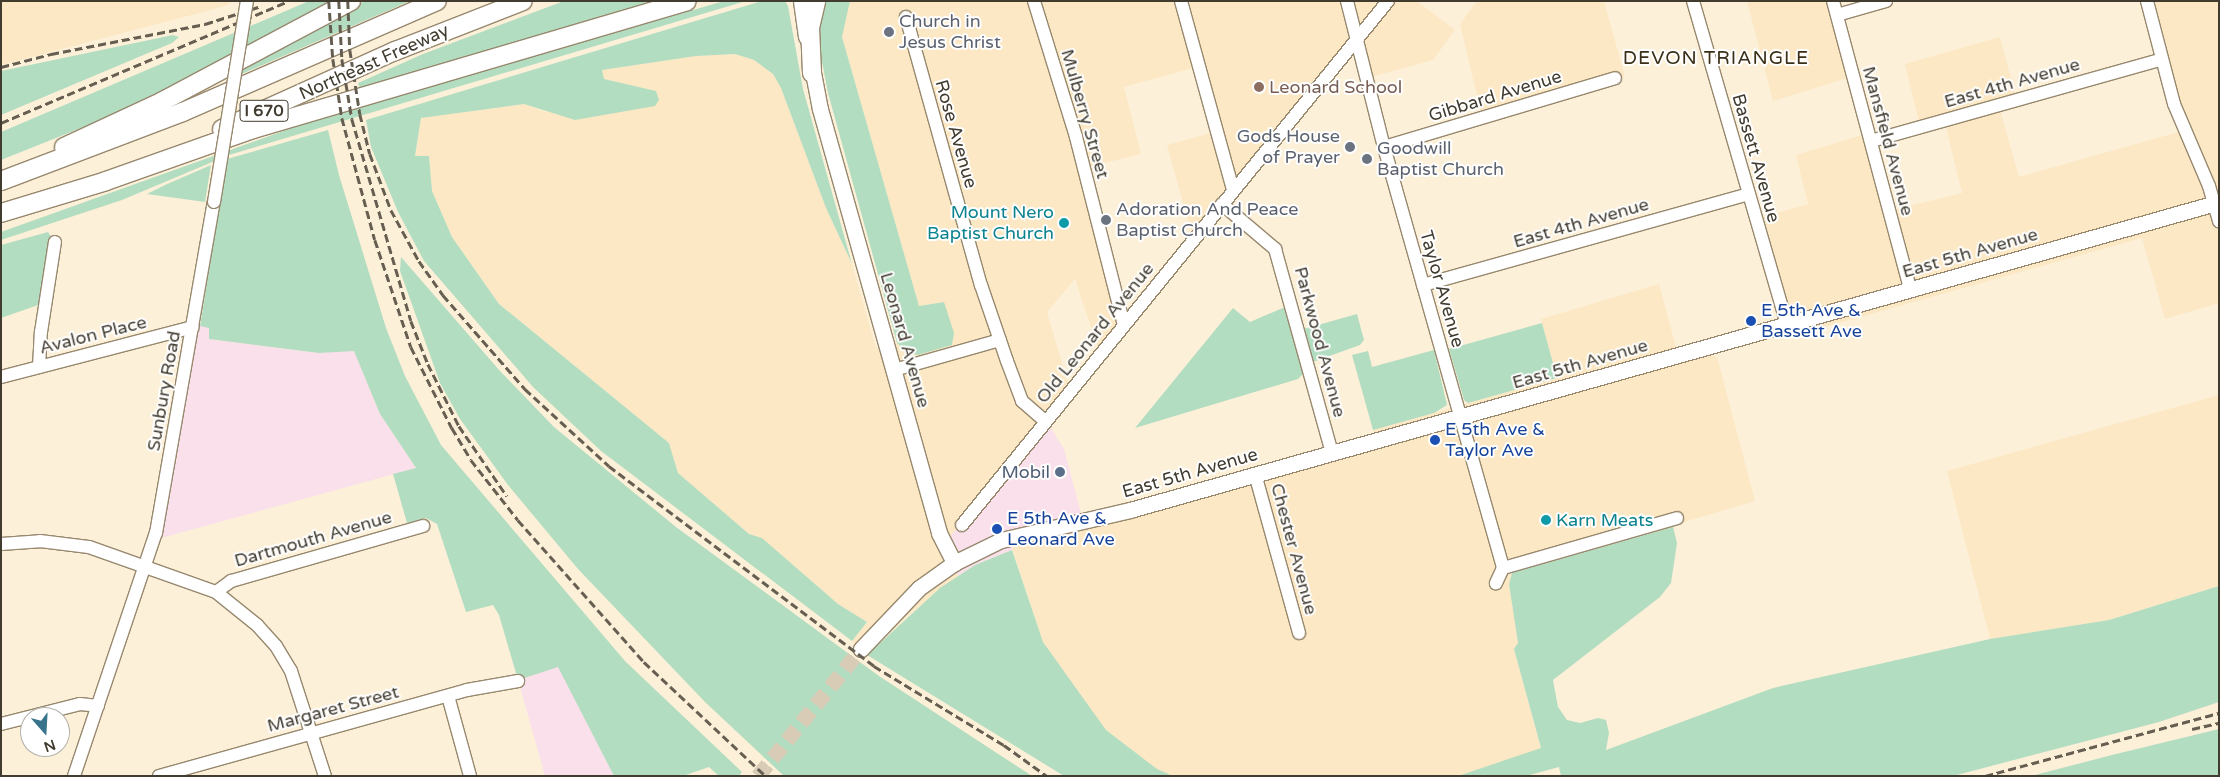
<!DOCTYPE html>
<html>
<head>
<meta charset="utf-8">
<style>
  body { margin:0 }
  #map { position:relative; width:2220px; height:777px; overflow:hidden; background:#fdf0d9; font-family:"Varela Round",sans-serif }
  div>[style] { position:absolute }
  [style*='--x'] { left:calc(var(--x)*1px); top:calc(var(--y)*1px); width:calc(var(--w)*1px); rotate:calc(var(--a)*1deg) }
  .commercial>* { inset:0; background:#f9e0eb }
  .built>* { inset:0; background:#fce8c4 }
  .green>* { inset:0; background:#b3ddc1 }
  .major-tunnel>* { height:15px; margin-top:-7.5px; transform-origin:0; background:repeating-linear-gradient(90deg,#d8ccb7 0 15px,transparent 0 23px) }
  .roads { filter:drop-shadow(1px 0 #97886e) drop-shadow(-1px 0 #97886e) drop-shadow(0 1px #97886e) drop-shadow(0 -1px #97886e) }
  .minor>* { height:12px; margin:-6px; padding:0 6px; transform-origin:6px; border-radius:6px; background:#fff }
  .major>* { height:15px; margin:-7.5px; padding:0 7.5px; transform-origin:7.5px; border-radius:7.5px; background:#fff }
  .highway>* { height:18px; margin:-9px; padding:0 9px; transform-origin:9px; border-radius:9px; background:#fff }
  .rail>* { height:2.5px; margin-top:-1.25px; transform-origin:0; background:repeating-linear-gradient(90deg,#665f51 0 8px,transparent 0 12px) }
  .bridges { filter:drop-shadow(1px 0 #97886e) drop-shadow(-1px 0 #97886e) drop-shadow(0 1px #97886e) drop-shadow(0 -1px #97886e) }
  .minor-bridge>* { height:12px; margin:-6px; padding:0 6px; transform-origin:6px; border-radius:6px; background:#fff }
  .dots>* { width:14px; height:14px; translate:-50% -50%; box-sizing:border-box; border:2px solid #fff; border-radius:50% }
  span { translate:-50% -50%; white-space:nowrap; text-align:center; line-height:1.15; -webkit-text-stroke:4px #fff; paint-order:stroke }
  .shield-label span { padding:1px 4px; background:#fff; border:1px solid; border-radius:4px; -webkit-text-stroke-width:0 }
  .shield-label { font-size:16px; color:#423c30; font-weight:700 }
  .worship-label { font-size:18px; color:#5b616d }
  .left { translate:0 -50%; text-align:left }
  .right { translate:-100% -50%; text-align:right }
  .street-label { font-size:18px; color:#423c30 }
  .education-label { font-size:18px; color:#785e54 }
  .culture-label { font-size:18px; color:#0d838f }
  .transit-label { font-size:18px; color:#164399 }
  .service-label { font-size:18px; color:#4e5e75 }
  .neighbourhood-label { font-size:19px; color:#3b2f17; letter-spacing:1px }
  .frame { position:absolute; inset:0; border:2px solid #423c30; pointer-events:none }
  .north { position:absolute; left:20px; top:707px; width:50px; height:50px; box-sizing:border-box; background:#fff; border:1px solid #b3b1ac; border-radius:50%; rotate:161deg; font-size:14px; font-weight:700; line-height:20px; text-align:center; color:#423c30 }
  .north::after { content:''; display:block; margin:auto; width:18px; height:22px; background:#37748b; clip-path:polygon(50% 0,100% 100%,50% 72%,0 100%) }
</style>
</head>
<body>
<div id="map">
  <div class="commercial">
    <div style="clip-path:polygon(193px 324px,209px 328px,209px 339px,319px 353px,354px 350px,380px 414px,416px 468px,154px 540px)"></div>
    <div style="clip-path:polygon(1047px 422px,1064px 449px,1084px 524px,1009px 540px,1012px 550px,975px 565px,958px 576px,942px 546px)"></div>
    <div style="clip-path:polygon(558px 666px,598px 739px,614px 776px,545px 776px,518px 680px)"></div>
  </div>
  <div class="built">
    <div style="clip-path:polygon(1px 1px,233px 1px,226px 6px,1px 65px)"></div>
    <div style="clip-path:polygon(850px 1px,1417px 1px,1455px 30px,1433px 60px,1364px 79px,1354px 44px,1194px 242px,1167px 145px,1218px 131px,1201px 66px,1124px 87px,1141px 154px,1084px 168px,1125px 324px,1101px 357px,1075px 279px,1047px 312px,1070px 391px,942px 546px,958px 576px,911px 613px,867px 655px,852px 641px,867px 622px,838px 604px,762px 538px,749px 534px,678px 473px,669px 443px,499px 304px,452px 237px,432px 191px,429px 156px,415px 156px,421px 118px,524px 104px,546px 112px,655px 106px,656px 91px,604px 79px,601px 70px,696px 56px,735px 54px,754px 60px,773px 74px,781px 88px,826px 208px,852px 264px,876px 348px,897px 343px,902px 349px,944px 302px,919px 306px,842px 37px)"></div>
    <div style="clip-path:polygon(1477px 1px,1604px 1px,1625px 77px,1482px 117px,1460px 24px)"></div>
    <div style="clip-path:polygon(1747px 1px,1833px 1px,1854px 76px,1773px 101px)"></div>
    <div style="clip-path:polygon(2145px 1px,2219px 1px,2219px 303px,2165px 319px,2142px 238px,1789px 337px,1756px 219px,1808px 204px,1796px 155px,1869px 133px,1889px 211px,1962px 193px,1944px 119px,1920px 127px,1905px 64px,2000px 37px,2016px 98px,1998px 103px,2019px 177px,2182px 131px)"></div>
    <div style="clip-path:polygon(1659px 284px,1676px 347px,1717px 357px,1755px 501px,1512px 573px,1509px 584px,1518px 643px,1514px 649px,1541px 749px,1458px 776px,1173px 776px,1157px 769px,1106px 730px,1043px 642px,1009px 539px,1376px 441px,1373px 430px,1557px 378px,1541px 319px)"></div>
    <div style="clip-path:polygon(2219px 395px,2219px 586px,2109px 620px,1990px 639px,1947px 471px)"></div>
  </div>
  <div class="green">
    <div style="clip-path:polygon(309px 1px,340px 1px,116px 114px,1px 160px,1px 132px)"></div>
    <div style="clip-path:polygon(365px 1px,410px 1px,237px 76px,235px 71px)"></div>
    <div style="clip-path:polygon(564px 1px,669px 1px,361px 94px,358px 83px,423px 54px)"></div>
    <div style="clip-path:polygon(724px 1px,746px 1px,229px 155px,122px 200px,1px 240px,1px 232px,314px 120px)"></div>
    <div style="clip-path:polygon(762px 1px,785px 1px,788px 6px,803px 89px,852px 264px,826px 208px,781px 88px,773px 74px,754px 60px,735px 54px,696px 56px,602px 70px,604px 79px,656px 91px,659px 100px,655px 106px,575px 120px,524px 104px,421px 118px,415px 156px,429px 156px,432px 191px,452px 237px,499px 304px,669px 443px,678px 473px,749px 534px,762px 538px,838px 604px,867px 622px,852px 641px,601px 451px,533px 387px,424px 261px,398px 212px,371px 147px,366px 120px)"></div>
    <div style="clip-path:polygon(823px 1px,850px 1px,842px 37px,919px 306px,944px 302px,954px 333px,952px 345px,918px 355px,908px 353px,897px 343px,828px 93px,818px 41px)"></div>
    <div style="clip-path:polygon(173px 35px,179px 37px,172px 43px,1px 115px,1px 71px)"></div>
    <div style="clip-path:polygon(328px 130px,339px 175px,386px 328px,405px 376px,441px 445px,625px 661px,742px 772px,739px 776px,719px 776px,709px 767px,683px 776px,614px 776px,558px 667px,518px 680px,499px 615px,493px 605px,466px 612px,437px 524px,426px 518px,407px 523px,393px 474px,416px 468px,380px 414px,354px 351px,319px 353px,209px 339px,209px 328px,200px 326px,227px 159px)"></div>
    <div style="clip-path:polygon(211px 165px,205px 202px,147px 194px,165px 185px)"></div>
    <div style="clip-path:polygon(48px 232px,53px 239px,44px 303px,1px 318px,1px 245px)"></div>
    <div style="clip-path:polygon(401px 257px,500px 371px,554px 427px,676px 527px,879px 676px,1032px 776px,784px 776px,705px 702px,578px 569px,508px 485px,460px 419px,440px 383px,400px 271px)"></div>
    <div style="clip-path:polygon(1285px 307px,1302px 366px,1303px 374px,1298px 379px,1135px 428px,1233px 308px,1250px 322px)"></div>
    <div style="clip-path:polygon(1357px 314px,1364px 340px,1360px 345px,1310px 363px,1300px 330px)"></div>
    <div style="clip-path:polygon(1542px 323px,1557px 378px,1468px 403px,1464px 400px,1449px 349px)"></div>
    <div style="clip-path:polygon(1434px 350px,1447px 405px,1434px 413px,1373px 430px,1352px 355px,1368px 351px,1372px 367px)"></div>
    <div style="clip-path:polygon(1673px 527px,1677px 543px,1671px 583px,1660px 597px,1553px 680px,1558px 707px,1567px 720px,1580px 723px,1598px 718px,1606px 720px,1609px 733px,1606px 750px,1773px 688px,1990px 639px,2109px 620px,2219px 586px,2219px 702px,2159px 722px,1953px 776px,1561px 776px,1559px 767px,1526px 776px,1458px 776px,1541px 748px,1514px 649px,1518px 643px,1509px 584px,1512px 573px)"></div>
    <div style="clip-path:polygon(1012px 550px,1043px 642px,1106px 730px,1157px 769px,1173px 776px,1064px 776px,867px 655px,940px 588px,975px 565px)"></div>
    <div style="clip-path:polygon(2219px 729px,2219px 776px,2031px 776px,2112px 755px)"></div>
  </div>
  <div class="major-tunnel">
    <div style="--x:758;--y:776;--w:164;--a:-51"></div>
  </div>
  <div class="roads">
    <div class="minor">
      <div style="--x:1034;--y:1;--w:142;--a:72.8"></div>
      <div style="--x:1076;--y:137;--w:194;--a:75.7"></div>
      <div style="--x:1181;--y:1;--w:196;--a:74.6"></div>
      <div style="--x:1347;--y:1;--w:151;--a:75.8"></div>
      <div style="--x:1384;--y:147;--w:437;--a:74.2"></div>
      <div style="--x:1503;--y:568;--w:17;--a:115"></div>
      <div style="--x:1693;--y:1;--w:337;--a:73.8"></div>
      <div style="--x:1833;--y:1;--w:298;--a:75"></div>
      <div style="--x:2147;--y:1;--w:106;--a:75.3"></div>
      <div style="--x:2174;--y:104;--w:89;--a:66.9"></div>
      <div style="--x:2209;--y:186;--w:37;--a:74"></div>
      <div style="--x:1837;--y:15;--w:51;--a:-15.9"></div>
      <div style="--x:906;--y:17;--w:278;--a:74.4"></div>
      <div style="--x:981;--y:285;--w:80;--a:71.1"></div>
      <div style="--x:1007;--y:361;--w:43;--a:69.4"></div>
      <div style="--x:1022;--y:401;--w:30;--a:41"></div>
      <div style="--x:1871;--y:141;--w:302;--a:-15.7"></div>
      <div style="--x:1384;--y:147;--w:241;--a:-16.6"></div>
      <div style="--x:1222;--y:204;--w:70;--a:40.3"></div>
      <div style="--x:1275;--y:249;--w:212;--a:74.4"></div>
      <div style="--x:1423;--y:285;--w:338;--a:-15.6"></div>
      <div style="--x:39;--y:367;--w:35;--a:-87"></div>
      <div style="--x:41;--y:332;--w:91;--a:-81.2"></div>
      <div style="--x:894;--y:370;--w:110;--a:-15.8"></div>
      <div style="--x:1;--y:377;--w:198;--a:-14.6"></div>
      <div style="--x:1255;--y:474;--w:165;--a:74.5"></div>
      <div style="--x:962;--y:525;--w:675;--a:-50.89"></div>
      <div style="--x:1;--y:544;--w:39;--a:-4"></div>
      <div style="--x:40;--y:541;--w:49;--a:7"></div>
      <div style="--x:89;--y:547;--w:135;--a:19.5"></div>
      <div style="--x:216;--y:592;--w:53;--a:38.8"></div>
      <div style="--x:257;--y:625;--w:28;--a:48"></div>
      <div style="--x:276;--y:646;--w:29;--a:59"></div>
      <div style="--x:291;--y:671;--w:110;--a:72.1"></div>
      <div style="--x:1503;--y:568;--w:181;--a:-16"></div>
      <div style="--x:216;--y:592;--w:19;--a:-36"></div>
      <div style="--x:231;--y:581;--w:200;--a:-16"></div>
      <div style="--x:448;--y:696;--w:83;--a:74.6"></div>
      <div style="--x:1;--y:724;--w:81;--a:-14.2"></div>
      <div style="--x:80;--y:704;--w:18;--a:6"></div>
      <div style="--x:74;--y:776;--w:256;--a:-71.4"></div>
      <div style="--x:156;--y:533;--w:336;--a:-80.1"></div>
      <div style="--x:159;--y:776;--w:320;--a:-15.6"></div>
      <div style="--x:467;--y:690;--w:52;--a:-10"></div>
    </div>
    <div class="major">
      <div style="--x:801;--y:1;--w:36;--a:82"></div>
      <div style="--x:811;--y:62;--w:48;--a:79.2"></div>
      <div style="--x:820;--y:109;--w:440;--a:74.3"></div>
      <div style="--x:939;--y:533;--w:34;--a:63"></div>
      <div style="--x:861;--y:649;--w:84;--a:-46.4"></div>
      <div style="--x:919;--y:588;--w:43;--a:-35.5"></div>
      <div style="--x:954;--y:563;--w:52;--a:-26.1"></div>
      <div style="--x:1001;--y:540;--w:132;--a:-13.1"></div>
      <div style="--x:1130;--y:510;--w:1132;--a:-15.79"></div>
    </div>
    <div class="highway">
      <div style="--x:812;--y:73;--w:45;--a:-92.5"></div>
      <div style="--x:810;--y:28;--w:28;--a:-77"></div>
      <div style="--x:222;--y:129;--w:190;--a:-24.3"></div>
      <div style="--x:395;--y:51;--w:137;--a:-21.3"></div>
      <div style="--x:64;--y:147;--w:109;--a:-24.9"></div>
      <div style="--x:163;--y:101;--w:213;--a:-28"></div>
      <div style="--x:1;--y:181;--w:195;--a:-20.8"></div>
      <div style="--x:183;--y:112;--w:277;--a:-23.6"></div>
      <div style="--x:1;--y:213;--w:110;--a:-16.9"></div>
      <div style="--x:106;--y:181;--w:156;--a:-19.5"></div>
      <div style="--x:253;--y:129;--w:452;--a:-16.4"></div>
    </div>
  </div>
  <div class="rail">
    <div style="--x:329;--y:1;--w:58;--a:86.1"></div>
    <div style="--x:333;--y:59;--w:60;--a:81.3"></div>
    <div style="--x:342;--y:118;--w:126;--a:74.9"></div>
    <div style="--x:375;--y:240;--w:113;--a:71.4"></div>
    <div style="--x:411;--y:347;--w:91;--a:63.2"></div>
    <div style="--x:452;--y:428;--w:37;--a:59"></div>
    <div style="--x:471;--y:460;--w:76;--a:51.9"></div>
    <div style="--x:518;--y:520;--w:190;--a:48.4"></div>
    <div style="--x:644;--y:662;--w:167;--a:43.1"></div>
    <div style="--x:339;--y:1;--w:58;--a:87"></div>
    <div style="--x:342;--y:59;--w:61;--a:80.5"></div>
    <div style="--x:352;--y:119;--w:210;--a:73.7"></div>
    <div style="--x:411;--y:321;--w:46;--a:68.4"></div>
    <div style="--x:428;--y:364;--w:69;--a:63.4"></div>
    <div style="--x:459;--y:426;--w:85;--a:55.6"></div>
    <div style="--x:348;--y:1;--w:49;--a:87.7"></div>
    <div style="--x:350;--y:50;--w:65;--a:81.1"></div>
    <div style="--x:360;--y:114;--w:41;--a:76"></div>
    <div style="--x:370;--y:154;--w:60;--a:69.4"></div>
    <div style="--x:391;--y:210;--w:58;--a:61.2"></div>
    <div style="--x:419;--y:261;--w:42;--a:54.8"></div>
    <div style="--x:443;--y:295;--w:125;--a:48.9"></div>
    <div style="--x:525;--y:389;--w:114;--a:42.5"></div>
    <div style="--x:609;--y:466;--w:332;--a:37"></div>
    <div style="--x:874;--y:666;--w:152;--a:31.3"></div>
    <div style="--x:1004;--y:745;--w:53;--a:35.8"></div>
    <div style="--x:1;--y:67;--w:52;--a:-14.6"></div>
    <div style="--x:51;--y:54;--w:157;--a:-11"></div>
    <div style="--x:205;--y:24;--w:59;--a:-17.8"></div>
    <div style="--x:1;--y:123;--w:312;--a:-23"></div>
    <div style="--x:2192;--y:729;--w:28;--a:-13"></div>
    <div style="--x:1985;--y:776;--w:242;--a:-15.1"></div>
  </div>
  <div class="bridges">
    <div class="minor-bridge">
      <div style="--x:214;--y:202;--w:204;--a:-80.7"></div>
    </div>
  </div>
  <div class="dots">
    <div style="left:889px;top:32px;background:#6b7280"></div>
    <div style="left:1259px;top:87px;background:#8d6e63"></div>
    <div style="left:1350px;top:147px;background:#6b7280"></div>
    <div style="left:1367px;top:159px;background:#6b7280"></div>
    <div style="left:1106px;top:220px;background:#6b7280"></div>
    <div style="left:1064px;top:223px;background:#0f9aa8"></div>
    <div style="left:1751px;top:321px;background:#1a4fb4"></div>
    <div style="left:1435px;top:440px;background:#1a4fb4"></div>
    <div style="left:1060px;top:472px;background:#5c6f8a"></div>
    <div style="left:1546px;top:520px;background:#0f9aa8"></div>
    <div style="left:997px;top:529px;background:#1a4fb4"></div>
  </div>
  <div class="shield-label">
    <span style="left:264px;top:111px">I 670</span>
  </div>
  <div class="worship-label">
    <span class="left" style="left:899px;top:32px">Church in<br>Jesus Christ</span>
    <span class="right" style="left:1340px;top:147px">Gods House<br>of Prayer</span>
    <span class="left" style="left:1377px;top:159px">Goodwill<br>Baptist Church</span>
    <span class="left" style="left:1116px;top:220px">Adoration And Peace<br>Baptist Church</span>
  </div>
  <div class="street-label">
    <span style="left:374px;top:62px;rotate:-24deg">Northeast Freeway</span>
    <span style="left:2012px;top:83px;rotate:-16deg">East 4th Avenue</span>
    <span style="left:1495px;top:96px;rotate:-17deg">Gibbard Avenue</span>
    <span style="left:1085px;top:114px;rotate:74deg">Mulberry Street</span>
    <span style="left:956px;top:134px;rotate:74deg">Rose Avenue</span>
    <span style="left:1888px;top:141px;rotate:75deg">Mansfield Avenue</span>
    <span style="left:1756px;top:158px;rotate:74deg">Bassett Avenue</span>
    <span style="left:1581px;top:223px;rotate:-16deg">East 4th Avenue</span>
    <span style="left:1970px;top:253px;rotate:-16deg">East 5th Avenue</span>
    <span style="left:1442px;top:289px;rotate:74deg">Taylor Avenue</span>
    <span style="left:1095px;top:333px;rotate:-51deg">Old Leonard Avenue</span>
    <span style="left:93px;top:335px;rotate:-14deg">Avalon Place</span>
    <span style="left:905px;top:340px;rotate:74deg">Leonard Avenue</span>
    <span style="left:1320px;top:342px;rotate:75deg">Parkwood Avenue</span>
    <span style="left:1580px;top:364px;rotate:-16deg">East 5th Avenue</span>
    <span style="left:164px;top:391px;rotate:-80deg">Sunbury Road</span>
    <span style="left:1190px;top:473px;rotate:-16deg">East 5th Avenue</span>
    <span style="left:313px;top:539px;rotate:-16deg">Dartmouth Avenue</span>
    <span style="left:1294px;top:549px;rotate:75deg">Chester Avenue</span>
    <span style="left:333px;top:709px;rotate:-15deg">Margaret Street</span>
  </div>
  <div class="education-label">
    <span class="left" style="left:1269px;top:87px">Leonard School</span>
  </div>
  <div class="culture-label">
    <span class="right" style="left:1054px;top:223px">Mount Nero<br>Baptist Church</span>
    <span class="left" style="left:1556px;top:520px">Karn Meats</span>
  </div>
  <div class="transit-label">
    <span class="left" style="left:1761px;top:321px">E 5th Ave &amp;<br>Bassett Ave</span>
    <span class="left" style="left:1445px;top:440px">E 5th Ave &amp;<br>Taylor Ave</span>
    <span class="left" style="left:1007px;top:529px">E 5th Ave &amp;<br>Leonard Ave</span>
  </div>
  <div class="service-label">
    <span class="right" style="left:1050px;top:472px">Mobil</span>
  </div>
  <div class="neighbourhood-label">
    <span style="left:1716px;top:59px">DEVON TRIANGLE</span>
  </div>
  <div class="frame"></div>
  <div class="north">N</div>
</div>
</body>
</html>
